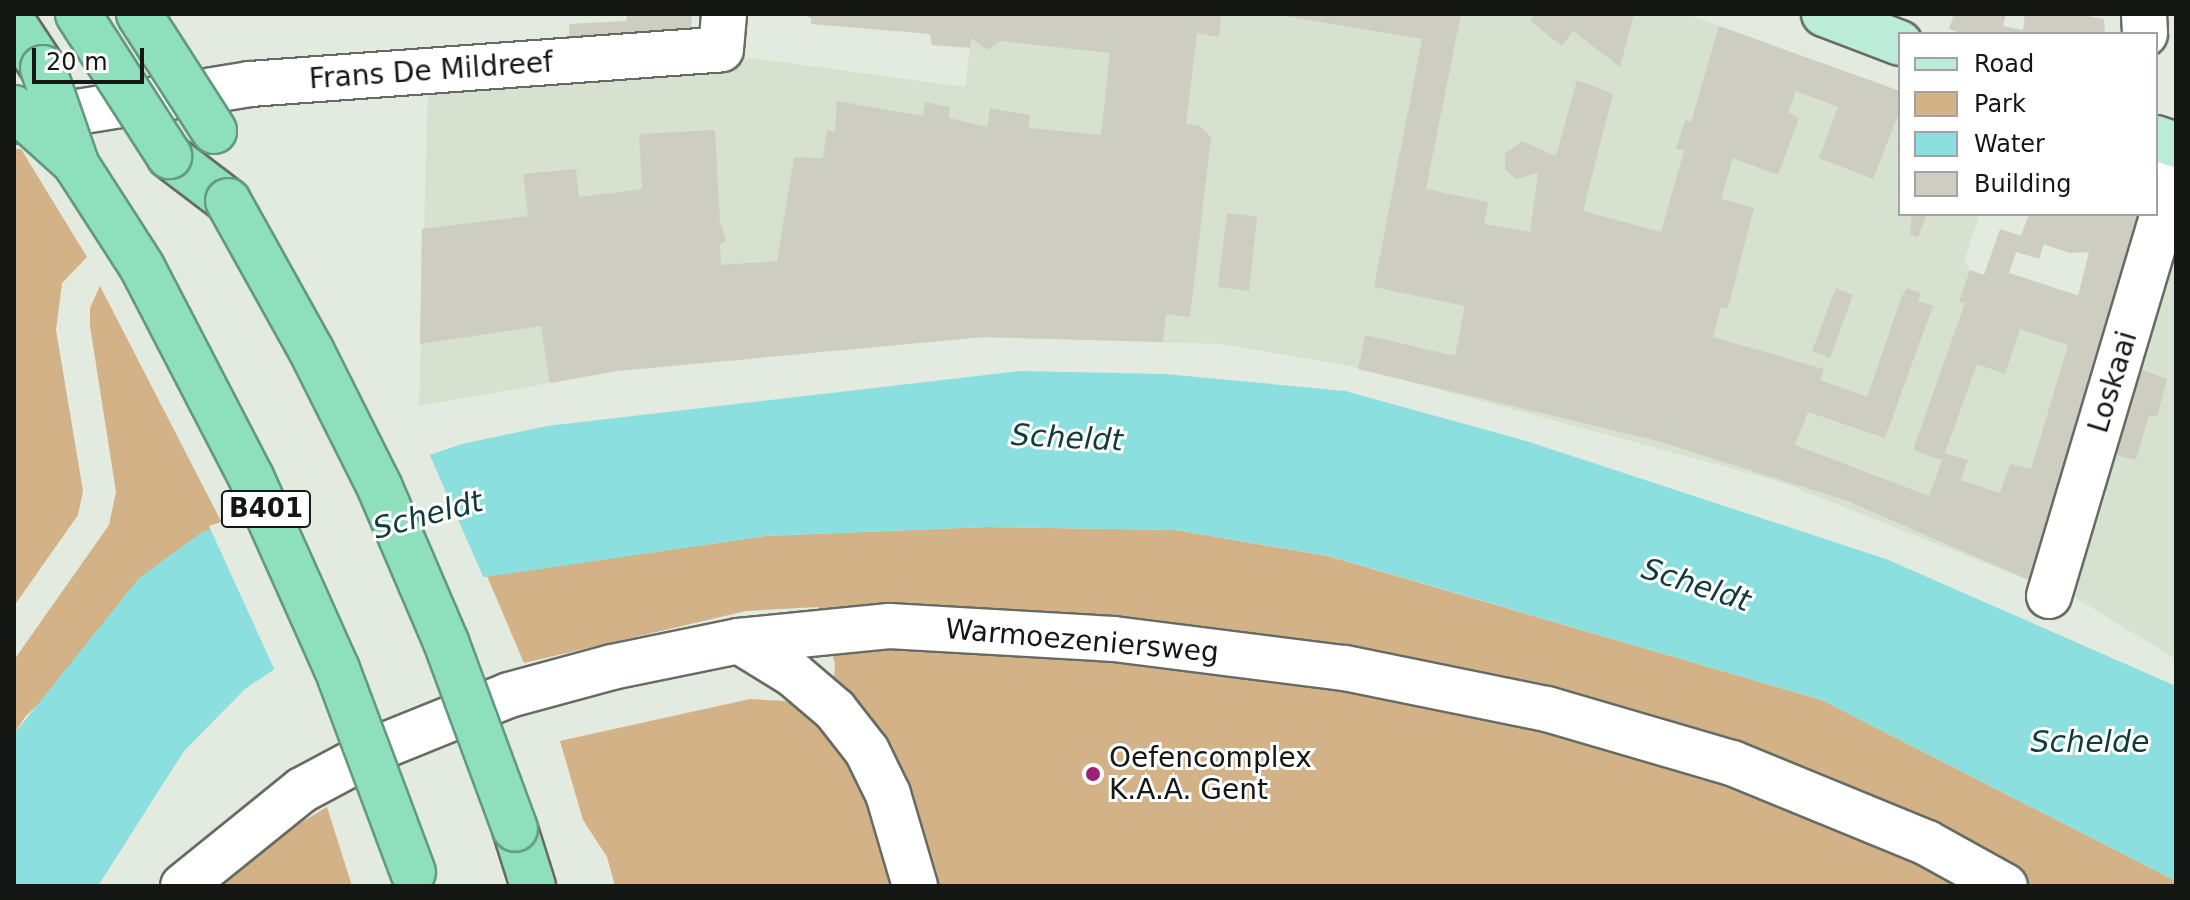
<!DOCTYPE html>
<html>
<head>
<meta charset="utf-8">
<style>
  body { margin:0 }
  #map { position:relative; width:2190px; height:900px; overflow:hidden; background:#e3eae0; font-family:"DejaVu Sans",sans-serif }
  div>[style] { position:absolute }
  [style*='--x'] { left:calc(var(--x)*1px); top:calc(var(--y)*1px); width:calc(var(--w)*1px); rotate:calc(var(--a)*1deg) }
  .built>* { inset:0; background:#d6e1d0 }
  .green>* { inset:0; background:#d2b286 }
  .water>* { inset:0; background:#8be0df }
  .pier>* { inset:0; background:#e3eae0 }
  .building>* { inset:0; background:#cecdc2 }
  .roads { filter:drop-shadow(2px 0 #666c63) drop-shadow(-2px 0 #666c63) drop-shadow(0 2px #666c63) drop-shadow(0 -2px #666c63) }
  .minor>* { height:44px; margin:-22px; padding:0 22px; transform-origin:22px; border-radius:22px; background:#fff }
  .major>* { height:44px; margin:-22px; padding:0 22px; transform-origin:22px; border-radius:22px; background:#bbecd7 }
  .highway>* { height:44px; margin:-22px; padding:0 22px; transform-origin:22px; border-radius:22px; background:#8edfbc }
  .bridges { filter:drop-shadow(2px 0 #649981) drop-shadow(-2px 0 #649981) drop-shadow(0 2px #649981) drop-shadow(0 -2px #649981) }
  .highway-bridge>* { height:44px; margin:-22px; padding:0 22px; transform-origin:22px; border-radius:22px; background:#8edfbc }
  .dots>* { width:22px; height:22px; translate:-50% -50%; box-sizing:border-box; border:4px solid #fff; border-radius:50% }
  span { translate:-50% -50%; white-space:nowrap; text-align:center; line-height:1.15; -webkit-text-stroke:6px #fff; paint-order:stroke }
  .shield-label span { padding:2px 6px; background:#fff; border:2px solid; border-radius:6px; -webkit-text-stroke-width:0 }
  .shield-label { font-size:26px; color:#151714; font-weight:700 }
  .street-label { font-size:28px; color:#151714 }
  .poi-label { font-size:28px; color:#151714 }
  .left { translate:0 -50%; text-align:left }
  .water-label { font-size:30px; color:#113a3a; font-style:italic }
  .frame { position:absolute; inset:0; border:16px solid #151714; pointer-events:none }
  .legend { position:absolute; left:1898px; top:32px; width:260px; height:184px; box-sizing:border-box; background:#fff; border:2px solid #a1a2a1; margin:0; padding:10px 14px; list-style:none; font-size:24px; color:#151714 }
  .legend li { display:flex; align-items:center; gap:16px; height:40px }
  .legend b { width:40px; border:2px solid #a1a2a1 }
  .scale { position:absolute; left:32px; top:48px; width:112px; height:36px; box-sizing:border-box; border:4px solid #151714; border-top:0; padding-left:10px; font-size:24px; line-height:28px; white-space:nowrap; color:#151714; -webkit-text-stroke:6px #fff; paint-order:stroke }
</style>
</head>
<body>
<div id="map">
  <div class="built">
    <div style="clip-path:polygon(974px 14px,1687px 14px,1900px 92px,1900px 214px,1980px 214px,1964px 261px,1970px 270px,2006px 283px,2009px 273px,2078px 295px,2036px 583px,1778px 481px,1360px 368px,1222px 344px,984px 337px,617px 371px,419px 406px,428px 89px,437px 84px,750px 58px,965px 87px)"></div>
    <div style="clip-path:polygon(2176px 204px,2176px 659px,2066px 592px)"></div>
  </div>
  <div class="green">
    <div style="clip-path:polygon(14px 149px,21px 149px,87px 257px,62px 283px,56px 330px,83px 491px,78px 515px,14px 606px)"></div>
    <div style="clip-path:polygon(100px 286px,223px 525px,25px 717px,14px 734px,14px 660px,109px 525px,116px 492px,90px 326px,90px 308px)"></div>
    <div style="clip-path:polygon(985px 527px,1176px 530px,1328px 556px,1822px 700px,2176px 881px,2176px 886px,615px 886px,607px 857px,583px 820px,560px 741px,750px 699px,806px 702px,842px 691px,834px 678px,835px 664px,818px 607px,746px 611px,524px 663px,487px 576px,766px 536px)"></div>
    <div style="clip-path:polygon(327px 807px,352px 886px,223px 886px,253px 851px)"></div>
  </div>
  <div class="water">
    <div style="clip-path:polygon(1020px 371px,1165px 374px,1345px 391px,1523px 440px,1886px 559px,2176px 686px,2176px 881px,1822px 700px,1329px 556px,1176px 530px,985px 527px,766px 536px,465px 580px,384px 612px,285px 662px,245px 689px,184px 751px,98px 886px,14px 886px,14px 734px,139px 578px,202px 532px,462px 444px,547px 426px)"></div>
  </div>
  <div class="pier">
    <div style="clip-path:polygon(428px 451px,485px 581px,385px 616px,276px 673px,209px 526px)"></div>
  </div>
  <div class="building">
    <div style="clip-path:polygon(627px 14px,692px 14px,690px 37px,570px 43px,569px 24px,626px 21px)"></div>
    <div style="clip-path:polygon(800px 14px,1221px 14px,1219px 37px,1197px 33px,1186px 124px,1200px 126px,1211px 137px,1190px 317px,1166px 314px,1163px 342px,984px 337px,617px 371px,550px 383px,541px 326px,420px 344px,422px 229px,528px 216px,523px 174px,576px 169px,579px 197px,642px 189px,639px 134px,715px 130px,720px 222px,726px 240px,720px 245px,721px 265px,777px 261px,794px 157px,823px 158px,827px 130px,835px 132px,837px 101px,923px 116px,925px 102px,950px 107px,949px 118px,987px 127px,990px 108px,1030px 115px,1029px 128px,1101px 135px,1110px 53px,999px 41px,987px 50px,971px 38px,970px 48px,932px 45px,930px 34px,811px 24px,811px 18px)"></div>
    <div style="clip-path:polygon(evenodd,1271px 14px,1461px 14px,1426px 189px,1488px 202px,1484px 224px,1530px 232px,1538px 173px,1516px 179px,1505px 169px,1505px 154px,1522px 141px,1556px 156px,1577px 80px,1613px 94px,1583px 211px,1661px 232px,1684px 151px,1676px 149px,1685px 120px,1691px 122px,1719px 26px,1900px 91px,1900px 110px,1873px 179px,1819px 158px,1838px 107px,1796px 91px,1788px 112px,1799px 118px,1778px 175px,1733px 158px,1721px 199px,1754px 208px,1728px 308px,1721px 307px,1713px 337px,1824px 369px,1820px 380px,1867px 397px,1902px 296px,1907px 288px,1921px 293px,1918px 301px,1933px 306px,1885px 438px,1808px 412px,1795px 445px,1929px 496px,1942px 460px,1913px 450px,1965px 303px,1959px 302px,1970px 270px,1984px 275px,2000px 229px,2021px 236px,2029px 214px,2145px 214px,2036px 583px,1845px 500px,1654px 440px,1358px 369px,1365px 335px,1455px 356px,1465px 306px,1374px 287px,1422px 39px,1271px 14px,2044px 244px,2069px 253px,2089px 252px,2078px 296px,2009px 273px,2016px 252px,2039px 259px,2044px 244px,1271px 14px,2020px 329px,2068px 345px,2031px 469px,2010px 464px,2000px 493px,1961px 480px,1968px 460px,1945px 453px,1977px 364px,2005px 374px,2020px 329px)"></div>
    <div style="clip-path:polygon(1535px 14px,1634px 14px,1620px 67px,1573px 31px,1562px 46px,1530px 21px)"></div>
    <div style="clip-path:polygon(1954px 14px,2006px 14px,2003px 26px,2023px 30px,2025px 14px,2077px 14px,2104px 19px,2105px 34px,1963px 34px,1949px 29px)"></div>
    <div style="clip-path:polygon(1227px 213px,1257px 217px,1249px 291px,1218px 287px)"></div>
    <div style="clip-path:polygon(1912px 214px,1927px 214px,1918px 237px,1910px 234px)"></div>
    <div style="clip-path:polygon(1836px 288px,1853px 295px,1830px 358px,1812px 351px)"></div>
    <div style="clip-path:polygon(2131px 366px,2167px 379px,2157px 417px,2149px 415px,2136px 460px,2105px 452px)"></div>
  </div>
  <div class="roads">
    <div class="minor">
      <div style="--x:2144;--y:14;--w:20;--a:87"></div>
      <div style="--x:22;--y:121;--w:231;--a:-9.2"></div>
      <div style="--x:250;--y:84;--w:472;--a:-4.2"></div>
      <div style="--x:721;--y:49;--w:35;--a:-85"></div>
      <div style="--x:2049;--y:596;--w:445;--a:-73.4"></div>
      <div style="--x:739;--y:641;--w:65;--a:31.7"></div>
      <div style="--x:794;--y:675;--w:54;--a:40.5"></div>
      <div style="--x:835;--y:710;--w:52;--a:52"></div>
      <div style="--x:867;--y:751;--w:48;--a:64"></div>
      <div style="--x:888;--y:794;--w:96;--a:73.6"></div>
      <div style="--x:183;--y:886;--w:153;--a:-38.9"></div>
      <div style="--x:302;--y:790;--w:98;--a:-28.1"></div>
      <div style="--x:388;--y:744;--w:131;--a:-22"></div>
      <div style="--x:509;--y:695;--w:107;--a:-15.2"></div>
      <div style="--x:612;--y:667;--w:130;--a:-11.6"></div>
      <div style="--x:739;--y:641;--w:151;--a:-5.7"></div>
      <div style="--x:889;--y:626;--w:225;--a:3.3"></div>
      <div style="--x:1114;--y:639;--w:233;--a:7.2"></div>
      <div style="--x:1345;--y:668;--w:206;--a:11.5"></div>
      <div style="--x:1547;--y:709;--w:193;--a:16.3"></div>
      <div style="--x:1732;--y:763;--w:211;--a:22.3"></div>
      <div style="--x:1927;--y:843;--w:89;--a:28.9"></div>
    </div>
    <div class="major">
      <div style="--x:1824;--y:14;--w:81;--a:20.9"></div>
      <div style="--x:2156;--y:138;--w:21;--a:19"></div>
    </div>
    <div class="highway">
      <div style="--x:14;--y:24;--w:53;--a:56.6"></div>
      <div style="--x:169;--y:156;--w:74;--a:37.3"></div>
      <div style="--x:515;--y:829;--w:60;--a:72.5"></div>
    </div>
  </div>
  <div class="bridges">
    <div class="highway-bridge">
      <div style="--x:78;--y:14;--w:169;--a:57.3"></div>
      <div style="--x:139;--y:14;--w:139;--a:57.3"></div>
      <div style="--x:43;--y:68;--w:104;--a:70.9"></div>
      <div style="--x:77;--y:166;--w:120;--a:57.2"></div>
      <div style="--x:142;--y:267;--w:237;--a:62.6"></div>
      <div style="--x:251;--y:477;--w:210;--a:65.9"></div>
      <div style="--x:337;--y:669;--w:217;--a:69.5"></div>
      <div style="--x:14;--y:108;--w:79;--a:41.9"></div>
      <div style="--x:228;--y:201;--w:171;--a:60.9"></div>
      <div style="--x:311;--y:350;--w:154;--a:63.4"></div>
      <div style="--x:380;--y:488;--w:168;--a:66.8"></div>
      <div style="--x:446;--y:642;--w:199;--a:69.7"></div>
    </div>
  </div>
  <div class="dots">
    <div style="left:1093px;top:774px;background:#9f2073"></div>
  </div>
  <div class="shield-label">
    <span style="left:266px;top:509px">B401</span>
  </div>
  <div class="street-label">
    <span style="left:431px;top:71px;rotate:-4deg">Frans De Mildreef</span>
    <span style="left:2113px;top:382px;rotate:-73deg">Loskaai</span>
    <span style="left:1082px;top:641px;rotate:5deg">Warmoezeniersweg</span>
  </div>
  <div class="poi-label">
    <span class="left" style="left:1109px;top:774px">Oefencomplex<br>K.A.A. Gent</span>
  </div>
  <div class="water-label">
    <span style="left:1067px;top:438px;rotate:3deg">Scheldt</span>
    <span style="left:428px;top:515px;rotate:-15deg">Scheldt</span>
    <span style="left:1696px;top:585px;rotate:18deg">Scheldt</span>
    <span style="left:2090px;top:742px">Schelde</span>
  </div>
  <div class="frame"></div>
  <ul class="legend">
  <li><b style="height:10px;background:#bbecd7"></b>Road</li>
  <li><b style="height:22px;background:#d2b286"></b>Park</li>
  <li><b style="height:22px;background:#8be0df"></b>Water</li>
  <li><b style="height:22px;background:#cecdc2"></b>Building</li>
  </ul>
  <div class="scale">20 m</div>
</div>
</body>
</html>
